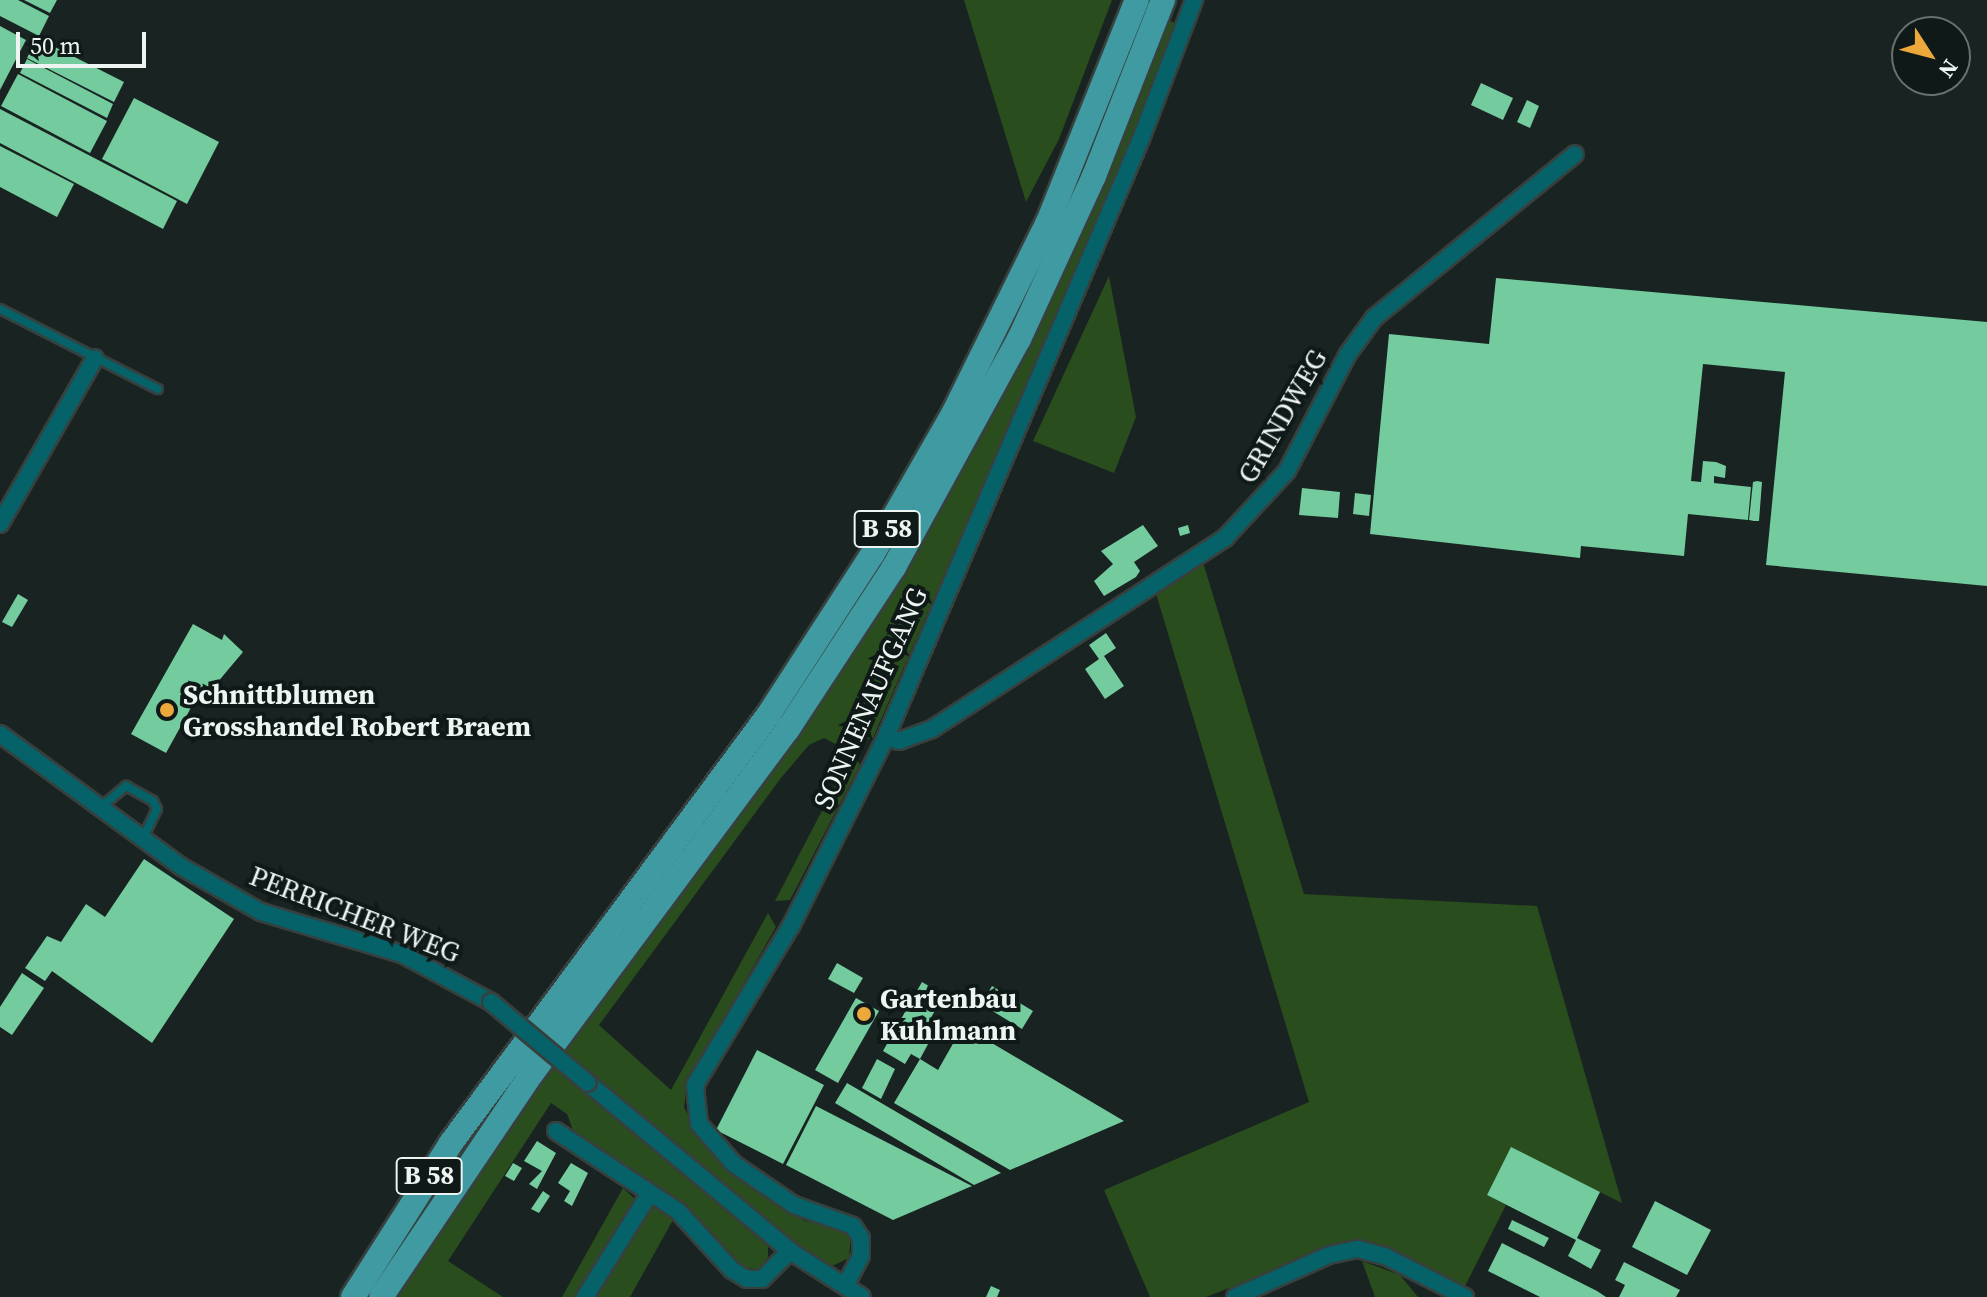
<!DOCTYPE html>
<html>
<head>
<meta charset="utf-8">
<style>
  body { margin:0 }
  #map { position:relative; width:1987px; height:1297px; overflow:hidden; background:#192321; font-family:"Source Serif 4",serif }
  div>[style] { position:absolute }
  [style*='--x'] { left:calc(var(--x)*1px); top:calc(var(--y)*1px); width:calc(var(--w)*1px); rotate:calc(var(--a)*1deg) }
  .green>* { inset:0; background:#294d1d }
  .building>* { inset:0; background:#73cb9e }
  .roads { filter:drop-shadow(2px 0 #37403e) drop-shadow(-2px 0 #37403e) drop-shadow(0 2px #37403e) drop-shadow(0 -2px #37403e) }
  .service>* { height:8px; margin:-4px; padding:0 4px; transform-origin:4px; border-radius:4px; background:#046268 }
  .minor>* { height:16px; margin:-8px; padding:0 8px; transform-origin:8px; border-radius:8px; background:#046268 }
  .primary>* { height:24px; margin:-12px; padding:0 12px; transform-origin:12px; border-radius:12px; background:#3f9aa1 }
  .bridges { filter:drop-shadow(2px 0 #37403e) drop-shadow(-2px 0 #37403e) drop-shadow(0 2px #37403e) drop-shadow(0 -2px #37403e) }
  .minor-bridge>* { height:16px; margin:-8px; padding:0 8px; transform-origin:8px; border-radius:8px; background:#046268 }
  .dots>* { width:22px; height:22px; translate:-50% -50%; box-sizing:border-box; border:4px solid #0f1a18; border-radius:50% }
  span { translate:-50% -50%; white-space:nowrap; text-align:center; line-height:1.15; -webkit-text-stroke:8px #0f1a18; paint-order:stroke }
  .shield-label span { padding:2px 6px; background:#0f1a18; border:2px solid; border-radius:6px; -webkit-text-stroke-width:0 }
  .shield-label { font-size:26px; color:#edf4f2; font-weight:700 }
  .street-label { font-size:28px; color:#edf4f2 }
  .poi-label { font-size:28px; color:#edf4f2; font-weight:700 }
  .left { translate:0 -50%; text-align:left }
  .north { position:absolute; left:1891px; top:16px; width:80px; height:80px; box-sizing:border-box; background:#0f1a18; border:2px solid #68716f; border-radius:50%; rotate:126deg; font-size:22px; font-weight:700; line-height:32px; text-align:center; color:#edf4f2 }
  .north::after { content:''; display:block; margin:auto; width:28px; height:36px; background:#eda83b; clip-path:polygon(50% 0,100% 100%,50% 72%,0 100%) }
  .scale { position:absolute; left:16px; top:32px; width:130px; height:36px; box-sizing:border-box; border:4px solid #edf4f2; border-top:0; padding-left:10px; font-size:24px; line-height:28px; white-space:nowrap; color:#edf4f2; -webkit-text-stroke:6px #0f1a18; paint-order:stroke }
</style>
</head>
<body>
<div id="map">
  <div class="green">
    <div style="clip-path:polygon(964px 0,1112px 0,1059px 139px,1026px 202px)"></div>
    <div style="clip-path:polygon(1168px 20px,1177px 24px,1094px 230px,873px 738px,857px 741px,852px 752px,860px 765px,790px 900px,775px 901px,852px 753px,824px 738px,809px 745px,781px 778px,599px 1025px,671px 1090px,768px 913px,776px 927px,688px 1081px,684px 1107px,701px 1141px,753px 1190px,805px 1221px,836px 1227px,851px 1237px,849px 1258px,828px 1268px,797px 1248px,564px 1050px,722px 840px,890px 598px,982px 436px,1059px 285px)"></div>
    <div style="clip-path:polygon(1109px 276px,1136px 417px,1114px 473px,1033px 441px)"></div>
    <div style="clip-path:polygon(1202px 559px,1304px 894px,1537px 906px,1622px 1203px,1511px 1148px,1487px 1195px,1506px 1205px,1464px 1288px,1387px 1249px,1327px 1250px,1206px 1297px,1150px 1297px,1104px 1190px,1309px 1102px,1154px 587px)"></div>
    <div style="clip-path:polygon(552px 1065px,768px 1246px,768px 1257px,758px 1270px,737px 1265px,694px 1217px,577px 1141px,567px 1114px,551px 1103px,448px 1261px,503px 1297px,395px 1297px)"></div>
    <div style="clip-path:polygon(623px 1188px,637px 1201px,581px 1297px,562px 1297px)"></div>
    <div style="clip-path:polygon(653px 1198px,678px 1211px,630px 1297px,592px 1297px)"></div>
    <div style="clip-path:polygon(1362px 1261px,1400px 1275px,1418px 1297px,1375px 1297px)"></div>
  </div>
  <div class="building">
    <div style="clip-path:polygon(0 0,18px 0,49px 16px,39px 36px,0 16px)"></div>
    <div style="clip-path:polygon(24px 0,57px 0,50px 13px)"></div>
    <div style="clip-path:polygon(0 26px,26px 40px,0 90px)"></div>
    <div style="clip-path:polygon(37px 38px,124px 82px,114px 102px,27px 58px)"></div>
    <div style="clip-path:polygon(27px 59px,113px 104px,107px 118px,20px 73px)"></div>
    <div style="clip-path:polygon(18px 74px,107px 121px,90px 153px,1px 106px)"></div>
    <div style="clip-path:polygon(1481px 83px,1513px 98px,1503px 120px,1471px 105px)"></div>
    <div style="clip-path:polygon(134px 98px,219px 142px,187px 204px,102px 159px)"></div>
    <div style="clip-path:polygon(1527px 100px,1539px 106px,1530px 128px,1517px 122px)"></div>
    <div style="clip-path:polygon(0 109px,177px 201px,163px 229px,0 143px)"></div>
    <div style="clip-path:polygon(0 146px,74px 184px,57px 217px,0 187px)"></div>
    <div style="clip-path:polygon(1496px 278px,1987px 322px,1987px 586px,1766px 565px,1785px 372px,1703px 364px,1691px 481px,1701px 482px,1703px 461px,1716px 462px,1726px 466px,1725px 478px,1714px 476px,1714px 483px,1751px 487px,1748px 520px,1688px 514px,1684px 556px,1581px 546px,1580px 558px,1370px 534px,1389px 334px,1489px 344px)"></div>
    <div style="clip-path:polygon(1757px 481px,1762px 482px,1759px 521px,1754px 521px,1749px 520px,1753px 482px)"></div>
    <div style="clip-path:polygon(1302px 488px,1340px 492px,1338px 518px,1299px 515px)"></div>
    <div style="clip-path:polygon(1355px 493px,1371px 495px,1369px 516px,1353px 514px)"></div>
    <div style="clip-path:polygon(1143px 525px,1158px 546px,1134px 562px,1140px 571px,1136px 577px,1104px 596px,1094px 581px,1113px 564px,1101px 551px)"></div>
    <div style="clip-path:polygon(1188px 525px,1190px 533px,1180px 536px,1178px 528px)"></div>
    <div style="clip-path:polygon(18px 594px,28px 600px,12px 627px,2px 622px)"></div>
    <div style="clip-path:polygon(193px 624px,222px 640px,224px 634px,243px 652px,211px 690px,203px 686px,166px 753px,131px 734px)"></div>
    <div style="clip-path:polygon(1106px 633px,1116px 648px,1104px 656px,1124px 686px,1105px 699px,1085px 669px,1099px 659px,1089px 645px)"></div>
    <div style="clip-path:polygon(144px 859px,234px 919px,152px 1043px,52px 971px,45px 981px,25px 968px,47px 936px,61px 942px,86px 904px,105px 917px)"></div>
    <div style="clip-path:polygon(837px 963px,863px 978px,854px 993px,828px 979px)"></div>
    <div style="clip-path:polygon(22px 973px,44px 988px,12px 1035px,0 1027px,0 1007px)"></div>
    <div style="clip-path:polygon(922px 982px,944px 995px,925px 1028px,934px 1033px,920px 1059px,938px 1070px,963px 1026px,1124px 1121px,1010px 1170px,894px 1103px,920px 1059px,911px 1054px,905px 1064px,883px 1051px)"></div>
    <div style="clip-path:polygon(992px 986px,1033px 1011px,1022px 1029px,981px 1004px)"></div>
    <div style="clip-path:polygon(856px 998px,879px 1011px,838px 1083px,815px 1070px)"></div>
    <div style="clip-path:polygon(757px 1050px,824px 1085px,783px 1164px,716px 1130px)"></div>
    <div style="clip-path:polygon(877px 1059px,895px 1069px,881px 1099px,862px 1088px)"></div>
    <div style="clip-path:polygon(847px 1083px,1001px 1173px,974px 1185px,835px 1103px)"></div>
    <div style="clip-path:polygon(816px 1106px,972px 1186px,893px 1220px,786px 1165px)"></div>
    <div style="clip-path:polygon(537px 1141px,556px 1153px,537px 1189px,529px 1184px,542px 1171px,524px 1161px)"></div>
    <div style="clip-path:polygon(1511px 1147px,1600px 1192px,1577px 1238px,1601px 1250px,1591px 1269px,1568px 1256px,1576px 1240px,1487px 1195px)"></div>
    <div style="clip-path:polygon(513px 1163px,522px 1168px,514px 1181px,505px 1176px)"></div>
    <div style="clip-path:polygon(571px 1163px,588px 1173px,572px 1206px,564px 1201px,570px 1191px,558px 1183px)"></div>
    <div style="clip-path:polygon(543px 1191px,550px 1196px,539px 1213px,531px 1209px)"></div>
    <div style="clip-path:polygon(1655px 1201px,1711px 1230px,1687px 1275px,1632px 1247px)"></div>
    <div style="clip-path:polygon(1512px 1220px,1549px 1238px,1544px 1247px,1508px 1229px)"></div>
    <div style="clip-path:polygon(1502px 1243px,1597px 1291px,1606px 1297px,1540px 1297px,1488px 1271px)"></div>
    <div style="clip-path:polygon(1624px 1262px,1680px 1290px,1676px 1297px,1619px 1297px,1625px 1285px,1615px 1280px)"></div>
    <div style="clip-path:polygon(991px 1286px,1000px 1290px,997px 1297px,986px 1297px)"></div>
  </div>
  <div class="roads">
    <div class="service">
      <div style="--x:0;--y:309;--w:177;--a:26.9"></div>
      <div style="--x:101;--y:807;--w:33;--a:-40"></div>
      <div style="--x:126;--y:786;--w:31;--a:29"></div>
      <div style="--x:153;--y:801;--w:9;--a:63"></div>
      <div style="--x:157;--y:809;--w:32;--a:116"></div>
    </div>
    <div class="minor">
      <div style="--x:0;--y:524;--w:191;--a:-60.2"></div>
      <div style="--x:0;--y:734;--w:225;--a:36.2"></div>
      <div style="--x:182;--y:867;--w:91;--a:29.7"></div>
      <div style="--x:261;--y:912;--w:147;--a:16.6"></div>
      <div style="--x:402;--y:954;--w:101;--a:28.3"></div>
      <div style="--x:886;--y:737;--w:14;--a:17"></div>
      <div style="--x:899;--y:741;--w:35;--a:-20"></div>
      <div style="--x:932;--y:729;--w:350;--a:-33.1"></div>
      <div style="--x:1225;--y:538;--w:91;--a:-47.2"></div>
      <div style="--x:1287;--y:471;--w:132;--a:-62.5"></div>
      <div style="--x:1348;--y:354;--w:44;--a:-54.2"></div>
      <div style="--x:1374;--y:318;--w:259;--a:-39.2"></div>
      <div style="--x:588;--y:1083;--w:263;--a:39.7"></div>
      <div style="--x:556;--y:1131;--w:146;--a:33.3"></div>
      <div style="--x:678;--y:1211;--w:80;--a:47.5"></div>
      <div style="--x:732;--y:1270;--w:17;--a:31"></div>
      <div style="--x:747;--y:1279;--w:15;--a:0"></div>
      <div style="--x:762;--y:1279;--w:40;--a:-45"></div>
      <div style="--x:790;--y:1251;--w:85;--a:32.6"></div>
      <div style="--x:845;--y:1286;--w:34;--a:-62"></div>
      <div style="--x:861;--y:1256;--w:18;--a:-90"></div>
      <div style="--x:861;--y:1238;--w:14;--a:-124"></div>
      <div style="--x:853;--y:1226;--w:63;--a:-160.4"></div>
      <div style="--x:794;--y:1205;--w:73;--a:-145.7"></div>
      <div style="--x:734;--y:1164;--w:53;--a:-131.2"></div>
      <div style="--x:699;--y:1124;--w:39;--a:-96"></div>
      <div style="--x:695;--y:1085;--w:186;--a:-58.9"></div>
      <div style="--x:791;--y:926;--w:212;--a:-63.3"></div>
      <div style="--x:886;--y:737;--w:650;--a:-66.91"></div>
      <div style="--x:1141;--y:139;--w:149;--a:-69.1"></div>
      <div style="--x:585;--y:1297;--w:119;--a:-58"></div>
      <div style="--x:1235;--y:1297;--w:103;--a:-24.1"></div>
      <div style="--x:1329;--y:1255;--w:30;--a:-12"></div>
      <div style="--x:1358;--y:1249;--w:28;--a:15"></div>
      <div style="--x:1385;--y:1256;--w:90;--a:27.1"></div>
    </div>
    <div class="primary">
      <div style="--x:353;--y:1297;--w:183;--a:-57.5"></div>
      <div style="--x:451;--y:1143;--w:534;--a:-53.45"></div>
      <div style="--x:769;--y:714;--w:189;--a:-57.1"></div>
      <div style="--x:872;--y:555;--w:163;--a:-60.1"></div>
      <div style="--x:953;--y:414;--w:214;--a:-63.7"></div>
      <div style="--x:1048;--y:222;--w:239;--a:-68.2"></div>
      <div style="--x:381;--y:1297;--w:272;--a:-56"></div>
      <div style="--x:533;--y:1072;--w:427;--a:-53.4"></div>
      <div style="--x:788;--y:729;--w:194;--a:-56.8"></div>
      <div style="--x:894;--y:567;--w:260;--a:-61.3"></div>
      <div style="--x:1019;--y:339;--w:179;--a:-65.3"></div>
      <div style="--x:1094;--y:176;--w:189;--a:-68.6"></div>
    </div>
  </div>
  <div class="bridges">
    <div class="minor-bridge">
      <div style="--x:491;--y:1002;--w:126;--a:39.9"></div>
    </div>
  </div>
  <div class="dots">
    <div style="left:167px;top:710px;background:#eda83b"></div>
    <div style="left:864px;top:1014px;background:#eda83b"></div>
  </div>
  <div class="shield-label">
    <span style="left:887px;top:529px">B 58</span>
    <span style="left:429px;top:1176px">B 58</span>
  </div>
  <div class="street-label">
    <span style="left:1282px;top:416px;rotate:-60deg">GRINDWEG</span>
    <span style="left:870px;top:698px;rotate:-66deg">SONNENAUFGANG</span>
    <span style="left:355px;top:914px;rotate:21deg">PERRICHER WEG</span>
  </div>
  <div class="poi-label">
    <span class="left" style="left:183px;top:710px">Schnittblumen<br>Grosshandel Robert Braem</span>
    <span class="left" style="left:880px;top:1014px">Gartenbau<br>Kuhlmann</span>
  </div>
  <div class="north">N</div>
  <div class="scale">50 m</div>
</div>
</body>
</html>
